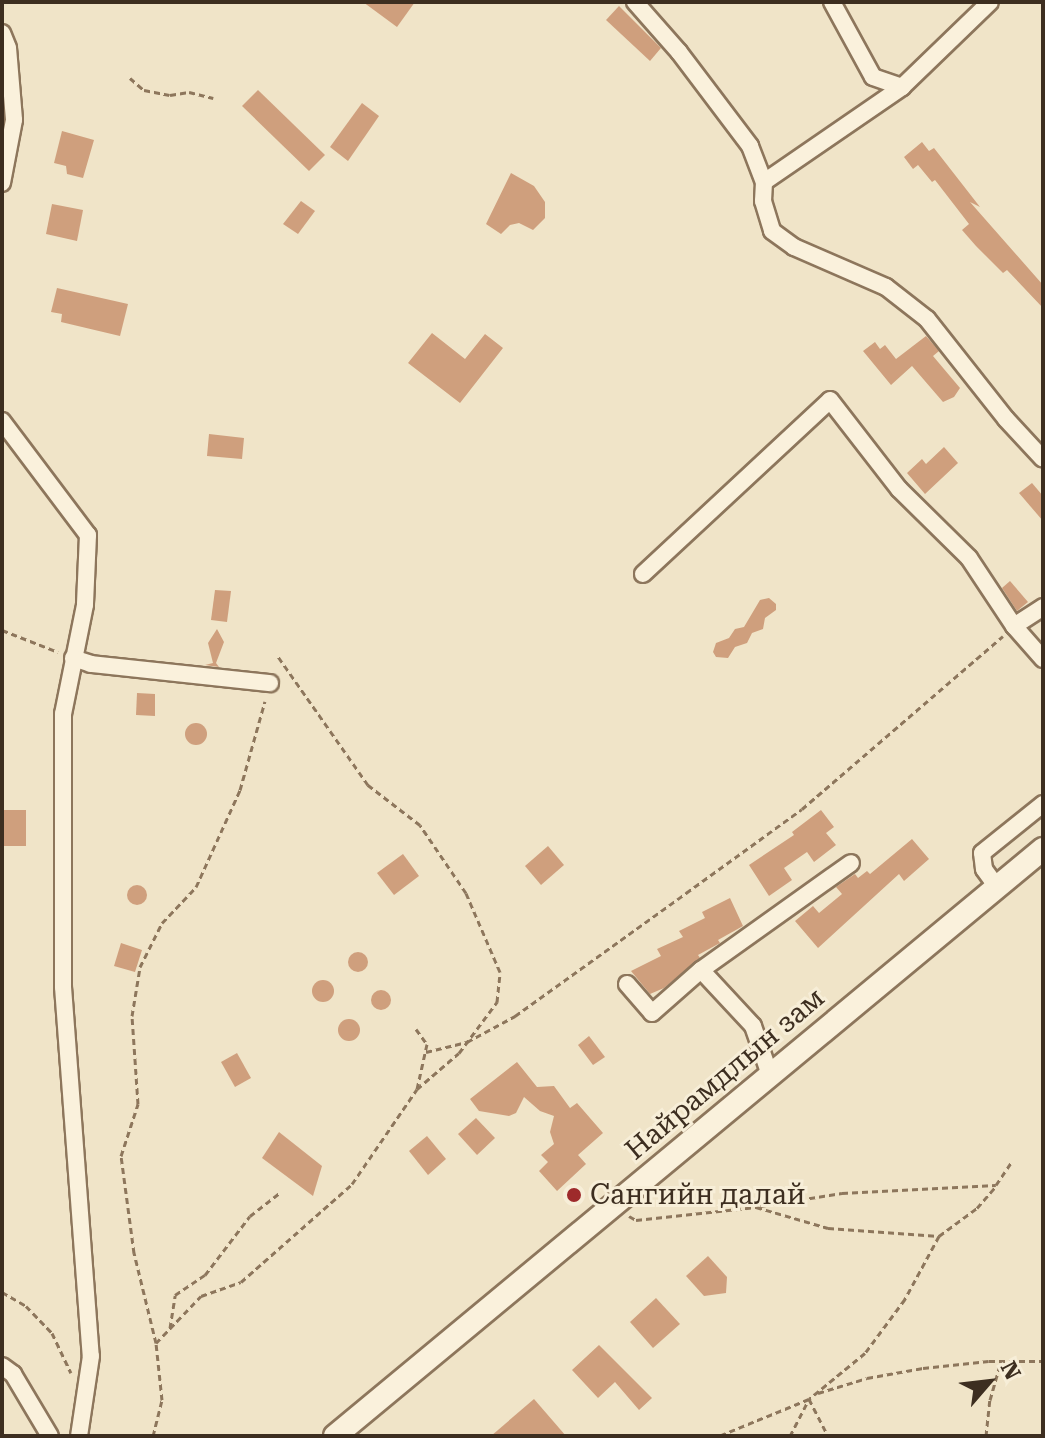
<!DOCTYPE html>
<html>
<head>
<meta charset="utf-8">
<style>
  body { margin:0 }
  #map { position:relative; width:1045px; height:1438px; overflow:hidden; background:#f0e4c8; font-family:"Roboto Serif",serif }
  div>[style] { position:absolute }
  [style*='--x'] { left:calc(var(--x)*1px); top:calc(var(--y)*1px); width:calc(var(--w)*1px); rotate:calc(var(--a)*1deg) }
  .building>* { inset:0; background:#cf9f7d }
  .round { border-radius:50% }
  .path>* { height:3px; margin-top:-1.5px; transform-origin:0; background:repeating-linear-gradient(90deg,#8d765c 0 6px,transparent 0 10px) }
  .roads { filter:drop-shadow(2px 0 #8d765c) drop-shadow(-2px 0 #8d765c) drop-shadow(0 2px #8d765c) drop-shadow(0 -2px #8d765c) }
  .street>* { height:16px; margin:-8px; padding:0 8px; transform-origin:8px; border-radius:8px; background:#faf1dc }
  .secondary>* { height:22px; margin:-11px; padding:0 11px; transform-origin:11px; border-radius:11px; background:#faf1dc }
  .dots>* { width:22px; height:22px; translate:-50% -50%; box-sizing:border-box; border:4px solid #f7eed8; border-radius:50% }
  span { translate:-50% -50%; white-space:nowrap; text-align:center; line-height:1.15; -webkit-text-stroke:6px #f7eed8; paint-order:stroke }
  .street-label { font-size:28px; color:#3d2e20 }
  .poi-label { font-size:28px; color:#3d2e20 }
  .left { translate:0 -50%; text-align:left }
  .frame { position:absolute; inset:0; border:4px solid #3d2e20; pointer-events:none }
  .north { position:absolute; left:949px; top:1342px; width:80px; height:80px; -webkit-text-stroke:6px #f7eed8; paint-order:stroke; rotate:62deg; font-size:22px; font-weight:700; line-height:32px; text-align:center; color:#3d2e20 }
  .north::after { content:''; display:block; margin:auto; width:28px; height:36px; background:#3d2e20; clip-path:polygon(50% 0,100% 100%,50% 72%,0 100%) }
</style>
</head>
<body>
<div id="map">
  <div class="building">
    <div style="clip-path:polygon(363px 2px,415px 2px,397px 27px)"></div>
    <div style="clip-path:polygon(619px 6px,661px 48px,650px 61px,606px 20px)"></div>
    <div style="clip-path:polygon(258px 90px,325px 155px,309px 171px,242px 106px)"></div>
    <div style="clip-path:polygon(362px 103px,379px 116px,348px 161px,330px 147px)"></div>
    <div style="clip-path:polygon(62px 131px,94px 140px,83px 178px,67px 174px,66px 166px,54px 163px)"></div>
    <div style="clip-path:polygon(922px 142px,929px 151px,934px 148px,980px 207px,970px 202px,1043px 285px,1043px 308px,1007px 270px,1003px 273px,976px 246px,962px 230px,969px 224px,935px 180px,932px 182px,918px 165px,913px 169px,904px 157px)"></div>
    <div style="clip-path:polygon(511px 173px,534px 186px,545px 202px,545px 218px,533px 230px,519px 223px,510px 225px,501px 234px,486px 224px)"></div>
    <div style="clip-path:polygon(301px 201px,315px 211px,298px 234px,283px 224px)"></div>
    <div style="clip-path:polygon(52px 204px,83px 210px,77px 241px,46px 234px)"></div>
    <div style="clip-path:polygon(57px 288px,128px 304px,120px 336px,61px 322px,62px 314px,51px 312px)"></div>
    <div style="clip-path:polygon(432px 333px,465px 359px,485px 334px,503px 348px,460px 403px,408px 363px)"></div>
    <div style="clip-path:polygon(926px 336px,939px 351px,933px 356px,960px 388px,954px 397px,943px 402px,912px 366px,891px 385px,863px 351px,875px 342px,880px 349px,885px 345px,896px 359px)"></div>
    <div style="clip-path:polygon(209px 434px,244px 438px,242px 459px,207px 456px)"></div>
    <div style="clip-path:polygon(944px 447px,958px 463px,925px 494px,907px 473px,922px 459px,926px 464px)"></div>
    <div style="clip-path:polygon(1032px 483px,1043px 496px,1043px 521px,1019px 493px)"></div>
    <div style="clip-path:polygon(1010px 581px,1028px 602px,1017px 611px,1002px 588px)"></div>
    <div style="clip-path:polygon(215px 590px,231px 591px,227px 622px,211px 620px)"></div>
    <div style="clip-path:polygon(769px 598px,776px 604px,776px 610px,765px 618px,763px 629px,752px 633px,747px 643px,735px 647px,728px 658px,716px 657px,713px 652px,716px 643px,729px 638px,735px 629px,744px 627px,760px 600px)"></div>
    <div style="clip-path:polygon(217px 629px,224px 642px,216px 663px,219px 667px,205px 665px,213px 663px,208px 643px)"></div>
    <div style="clip-path:polygon(137px 693px,155px 694px,155px 716px,136px 715px)"></div>
    <div class="round" style="left:185px;top:723px;width:22px;height:22px"></div>
    <div style="clip-path:polygon(2px 810px,26px 810px,26px 846px,2px 846px)"></div>
    <div style="clip-path:polygon(821px 810px,834px 827px,826px 833px,836px 845px,814px 862px,807px 852px,784px 868px,792px 880px,769px 896px,749px 865px,794px 835px,792px 832px)"></div>
    <div style="clip-path:polygon(912px 839px,929px 859px,904px 881px,899px 874px,818px 948px,795px 921px,813px 906px,819px 913px,842px 894px,836px 887px,855px 874px,858px 878px,867px 871px,870px 874px)"></div>
    <div style="clip-path:polygon(548px 846px,564px 865px,541px 885px,525px 866px)"></div>
    <div style="clip-path:polygon(403px 854px,419px 876px,394px 895px,377px 873px)"></div>
    <div class="round" style="left:127px;top:885px;width:20px;height:20px"></div>
    <div style="clip-path:polygon(730px 898px,743px 926px,718px 940px,720px 943px,698px 955px,700px 958px,664px 988px,650px 994px,631px 971px,661px 956px,657px 949px,683px 937px,679px 931px,705px 918px,702px 912px)"></div>
    <div style="clip-path:polygon(121px 943px,142px 950px,135px 972px,114px 966px)"></div>
    <div class="round" style="left:348px;top:952px;width:20px;height:20px"></div>
    <div class="round" style="left:312px;top:980px;width:22px;height:22px"></div>
    <div class="round" style="left:371px;top:990px;width:20px;height:20px"></div>
    <div class="round" style="left:338px;top:1019px;width:22px;height:22px"></div>
    <div style="clip-path:polygon(589px 1036px,605px 1057px,593px 1065px,578px 1045px)"></div>
    <div style="clip-path:polygon(237px 1053px,251px 1078px,235px 1087px,221px 1062px)"></div>
    <div style="clip-path:polygon(517px 1062px,537px 1087px,554px 1086px,570px 1108px,577px 1103px,603px 1133px,578px 1155px,586px 1164px,557px 1191px,539px 1171px,548px 1162px,541px 1155px,554px 1144px,550px 1132px,554px 1116px,540px 1111px,524px 1097px,516px 1113px,509px 1116px,479px 1111px,470px 1099px)"></div>
    <div style="clip-path:polygon(476px 1118px,495px 1138px,477px 1155px,458px 1134px)"></div>
    <div style="clip-path:polygon(279px 1132px,322px 1166px,313px 1196px,262px 1158px)"></div>
    <div style="clip-path:polygon(427px 1136px,446px 1159px,428px 1175px,409px 1151px)"></div>
    <div style="clip-path:polygon(708px 1256px,727px 1277px,726px 1293px,704px 1296px,686px 1276px)"></div>
    <div style="clip-path:polygon(656px 1298px,680px 1324px,653px 1348px,630px 1322px)"></div>
    <div style="clip-path:polygon(599px 1345px,652px 1398px,639px 1410px,615px 1382px,598px 1398px,572px 1370px)"></div>
    <div style="clip-path:polygon(534px 1399px,566px 1436px,491px 1436px)"></div>
  </div>
  <div class="path">
    <div style="--x:130;--y:78;--w:18;--a:41"></div>
    <div style="--x:144;--y:90;--w:26;--a:11"></div>
    <div style="--x:170;--y:95;--w:19;--a:-9"></div>
    <div style="--x:189;--y:92;--w:25;--a:14"></div>
    <div style="--x:2;--y:630;--w:60;--a:21.4"></div>
    <div style="--x:416;--y:1029;--w:19;--a:54"></div>
    <div style="--x:427;--y:1044;--w:46;--a:102.5"></div>
    <div style="--x:426;--y:1052;--w:42;--a:-13.7"></div>
    <div style="--x:467;--y:1042;--w:55;--a:-28.4"></div>
    <div style="--x:515;--y:1016;--w:211;--a:-35.7"></div>
    <div style="--x:686;--y:893;--w:143;--a:-35.9"></div>
    <div style="--x:802;--y:809;--w:265;--a:-40.7"></div>
    <div style="--x:760;--y:1206;--w:83;--a:-9"></div>
    <div style="--x:842;--y:1193;--w:154;--a:-3"></div>
    <div style="--x:996;--y:1185;--w:27;--a:-56"></div>
    <div style="--x:629;--y:1216;--w:8;--a:30"></div>
    <div style="--x:636;--y:1220;--w:121;--a:-6.2"></div>
    <div style="--x:756;--y:1207;--w:75;--a:16.3"></div>
    <div style="--x:828;--y:1228;--w:111;--a:4.1"></div>
    <div style="--x:939;--y:1236;--w:72;--a:118.4"></div>
    <div style="--x:905;--y:1299;--w:67;--a:126.5"></div>
    <div style="--x:865;--y:1353;--w:72;--a:140.6"></div>
    <div style="--x:809;--y:1399;--w:97;--a:157.7"></div>
    <div style="--x:939;--y:1236;--w:47;--a:-36.4"></div>
    <div style="--x:977;--y:1208;--w:29;--a:-49"></div>
    <div style="--x:2;--y:1292;--w:28;--a:30"></div>
    <div style="--x:26;--y:1306;--w:37;--a:46"></div>
    <div style="--x:52;--y:1333;--w:44;--a:64.6"></div>
    <div style="--x:170;--y:1328;--w:33;--a:-81"></div>
    <div style="--x:175;--y:1295;--w:36;--a:-34"></div>
    <div style="--x:205;--y:1275;--w:74;--a:-52.7"></div>
    <div style="--x:250;--y:1216;--w:37;--a:-38"></div>
    <div style="--x:156;--y:1343;--w:65;--a:-46.2"></div>
    <div style="--x:201;--y:1296;--w:42;--a:-19.3"></div>
    <div style="--x:241;--y:1282;--w:148;--a:-41.4"></div>
    <div style="--x:352;--y:1184;--w:115;--a:-55.6"></div>
    <div style="--x:417;--y:1089;--w:55;--a:-40.6"></div>
    <div style="--x:459;--y:1053;--w:64;--a:-53.3"></div>
    <div style="--x:497;--y:1002;--w:30;--a:-84"></div>
    <div style="--x:500;--y:972;--w:86;--a:-113.3"></div>
    <div style="--x:466;--y:893;--w:82;--a:-124.1"></div>
    <div style="--x:420;--y:825;--w:66;--a:-142.4"></div>
    <div style="--x:368;--y:785;--w:159;--a:-125"></div>
    <div style="--x:818;--y:1393;--w:51;--a:-17"></div>
    <div style="--x:867;--y:1378;--w:57;--a:-10.1"></div>
    <div style="--x:923;--y:1368;--w:66;--a:-6.1"></div>
    <div style="--x:989;--y:1361;--w:54;--a:0"></div>
    <div style="--x:809;--y:1399;--w:42;--a:62.8"></div>
    <div style="--x:153;--y:1436;--w:37;--a:-76"></div>
    <div style="--x:162;--y:1400;--w:57;--a:-96"></div>
    <div style="--x:156;--y:1343;--w:93;--a:-103.7"></div>
    <div style="--x:134;--y:1253;--w:98;--a:-97.6"></div>
    <div style="--x:121;--y:1156;--w:55;--a:-71.9"></div>
    <div style="--x:138;--y:1104;--w:88;--a:-93.9"></div>
    <div style="--x:132;--y:1016;--w:50;--a:-80.7"></div>
    <div style="--x:140;--y:967;--w:49;--a:-63.4"></div>
    <div style="--x:162;--y:923;--w:50;--a:-46.6"></div>
    <div style="--x:196;--y:887;--w:107;--a:-65.6"></div>
    <div style="--x:240;--y:790;--w:92;--a:-74.3"></div>
    <div style="--x:790;--y:1436;--w:42;--a:-62.8"></div>
    <div style="--x:986;--y:1436;--w:36;--a:-84"></div>
    <div style="--x:990;--y:1400;--w:41;--a:-74.2"></div>
  </div>
  <div class="roads">
    <div class="street">
      <div style="--x:635;--y:2;--w:67;--a:48.7"></div>
      <div style="--x:679;--y:52;--w:118;--a:52.9"></div>
      <div style="--x:750;--y:146;--w:39;--a:69"></div>
      <div style="--x:764;--y:182;--w:19;--a:93"></div>
      <div style="--x:763;--y:201;--w:31;--a:73"></div>
      <div style="--x:772;--y:231;--w:27;--a:36"></div>
      <div style="--x:794;--y:247;--w:100;--a:23.5"></div>
      <div style="--x:886;--y:287;--w:52;--a:38"></div>
      <div style="--x:927;--y:319;--w:127;--a:51.7"></div>
      <div style="--x:1006;--y:419;--w:54;--a:47.2"></div>
      <div style="--x:832;--y:2;--w:85;--a:61.3"></div>
      <div style="--x:873;--y:77;--w:31;--a:19"></div>
      <div style="--x:2;--y:33;--w:16;--a:68"></div>
      <div style="--x:8;--y:48;--w:72;--a:85.2"></div>
      <div style="--x:14;--y:120;--w:64;--a:100.8"></div>
      <div style="--x:764;--y:182;--w:168;--a:-34.5"></div>
      <div style="--x:902;--y:87;--w:122;--a:-44"></div>
      <div style="--x:2;--y:421;--w:143;--a:53"></div>
      <div style="--x:88;--y:535;--w:70;--a:92.5"></div>
      <div style="--x:85;--y:605;--w:111;--a:101.4"></div>
      <div style="--x:63;--y:714;--w:273;--a:90"></div>
      <div style="--x:63;--y:987;--w:370;--a:85.7"></div>
      <div style="--x:91;--y:1356;--w:81;--a:98.5"></div>
      <div style="--x:643;--y:574;--w:255;--a:-42.9"></div>
      <div style="--x:830;--y:400;--w:113;--a:52.2"></div>
      <div style="--x:899;--y:489;--w:98;--a:44.6"></div>
      <div style="--x:969;--y:558;--w:82;--a:56.5"></div>
      <div style="--x:1014;--y:626;--w:44;--a:48.7"></div>
      <div style="--x:1014;--y:626;--w:35;--a:-33"></div>
      <div style="--x:73;--y:658;--w:19;--a:18"></div>
      <div style="--x:91;--y:664;--w:180;--a:6.1"></div>
      <div style="--x:997;--y:887;--w:22;--a:-126"></div>
      <div style="--x:984;--y:869;--w:16;--a:-97"></div>
      <div style="--x:982;--y:853;--w:78;--a:-38.8"></div>
      <div style="--x:701;--y:970;--w:76;--a:47.1"></div>
      <div style="--x:753;--y:1026;--w:52;--a:70.9"></div>
      <div style="--x:627;--y:984;--w:38;--a:49"></div>
      <div style="--x:652;--y:1013;--w:65;--a:-41.3"></div>
      <div style="--x:701;--y:970;--w:184;--a:-35.5"></div>
      <div style="--x:2;--y:1366;--w:14;--a:36"></div>
      <div style="--x:13;--y:1374;--w:72;--a:59.2"></div>
    </div>
    <div class="secondary">
      <div style="--x:335;--y:1436;--w:920;--a:-39.66"></div>
    </div>
  </div>
  <div class="dots">
    <div style="left:574px;top:1195px;background:#9e2a2b"></div>
  </div>
  <div class="street-label">
    <span style="left:725px;top:1074px;rotate:-40deg">Найрамдлын зам</span>
  </div>
  <div class="poi-label">
    <span class="left" style="left:590px;top:1195px">Сангийн далай</span>
  </div>
  <div class="frame"></div>
  <div class="north">N</div>
</div>
</body>
</html>
